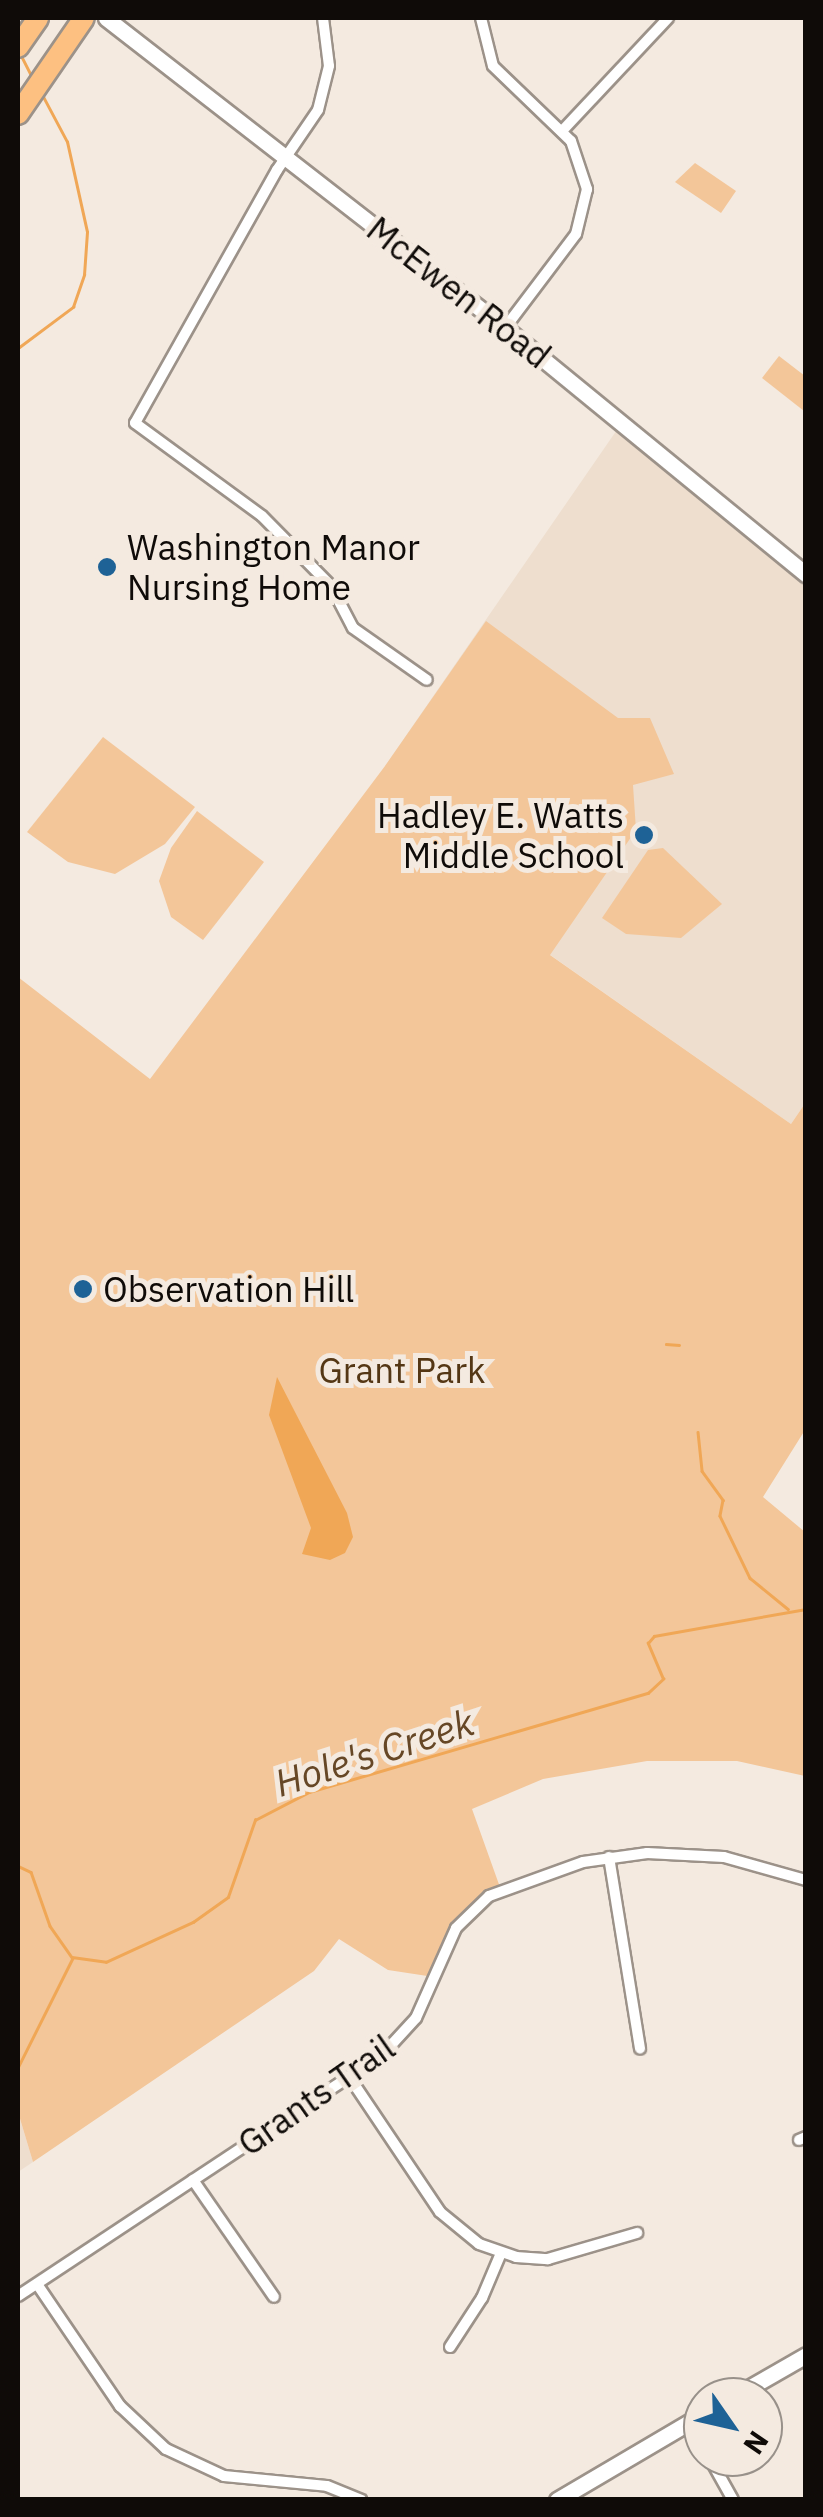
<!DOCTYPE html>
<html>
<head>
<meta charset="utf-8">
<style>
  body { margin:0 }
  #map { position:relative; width:823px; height:2517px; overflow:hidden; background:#f4eae0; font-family:"IBM Plex Sans",sans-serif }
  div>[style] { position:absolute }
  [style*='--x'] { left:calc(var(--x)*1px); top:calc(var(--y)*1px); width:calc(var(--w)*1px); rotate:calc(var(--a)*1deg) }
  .built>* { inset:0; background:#eedece }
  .green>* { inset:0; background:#f3c699 }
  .water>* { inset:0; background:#f0a756 }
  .stream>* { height:2.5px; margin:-1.25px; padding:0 1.25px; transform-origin:1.25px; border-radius:1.25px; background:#f0a756 }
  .roads { filter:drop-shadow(2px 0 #9c9289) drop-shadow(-2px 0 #9c9289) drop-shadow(0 2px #9c9289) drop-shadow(0 -2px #9c9289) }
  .street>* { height:10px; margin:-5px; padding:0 5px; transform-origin:5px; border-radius:5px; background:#fff }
  .secondary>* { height:15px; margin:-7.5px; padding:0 7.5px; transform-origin:7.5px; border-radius:7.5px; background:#fff }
  .highway>* { height:20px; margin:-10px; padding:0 10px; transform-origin:10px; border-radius:10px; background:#fdc081 }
  .dots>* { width:28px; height:28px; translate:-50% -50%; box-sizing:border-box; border:5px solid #f4eae0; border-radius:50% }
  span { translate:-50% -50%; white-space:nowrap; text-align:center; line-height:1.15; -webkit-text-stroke:10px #f4eae0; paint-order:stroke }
  .street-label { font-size:35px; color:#0f0b08 }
  .poi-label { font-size:35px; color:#0f0b08 }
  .left { translate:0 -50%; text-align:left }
  .right { translate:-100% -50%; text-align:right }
  .park-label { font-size:35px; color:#543715 }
  .water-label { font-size:38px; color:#664726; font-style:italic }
  .frame { position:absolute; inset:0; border:20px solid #0f0b08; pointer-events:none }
  .north { position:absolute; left:683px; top:2377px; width:100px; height:100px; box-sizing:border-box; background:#f4eae0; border:2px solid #98918a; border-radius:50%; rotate:124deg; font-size:28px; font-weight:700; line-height:40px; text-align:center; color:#0f0b08 }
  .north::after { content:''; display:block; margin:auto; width:35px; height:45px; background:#1e6296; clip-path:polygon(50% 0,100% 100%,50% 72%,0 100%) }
</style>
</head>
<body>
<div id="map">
  <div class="built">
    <div style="clip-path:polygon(621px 424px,805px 574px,806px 1102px,791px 1124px,549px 954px,580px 903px,385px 766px)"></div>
    <div style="clip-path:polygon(18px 2112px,33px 2162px,18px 2172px)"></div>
  </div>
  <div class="green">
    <div style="clip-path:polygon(695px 163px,736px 191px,721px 213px,675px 182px)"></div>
    <div style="clip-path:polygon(779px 356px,805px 376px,804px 411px,762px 378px)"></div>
    <div style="clip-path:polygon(486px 621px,618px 718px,650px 718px,674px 774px,633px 785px,636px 830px,550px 955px,791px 1124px,806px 1102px,805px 1430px,763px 1497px,805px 1532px,805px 1776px,737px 1761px,647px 1761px,543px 1779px,472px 1809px,501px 1890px,465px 1916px,434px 1977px,388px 1970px,339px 1939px,314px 1971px,33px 2162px,18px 2112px,18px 977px,150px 1079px,385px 766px)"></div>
    <div style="clip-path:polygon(103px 737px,195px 807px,165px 844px,115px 874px,68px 862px,27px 832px)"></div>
    <div style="clip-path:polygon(197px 811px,264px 862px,203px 940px,171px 917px,159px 881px,171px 848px)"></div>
    <div style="clip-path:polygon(663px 848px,722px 904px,681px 938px,626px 934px,602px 918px,648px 850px)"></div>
  </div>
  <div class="water">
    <div style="clip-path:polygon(277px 1377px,347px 1513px,353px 1537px,345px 1553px,330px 1560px,302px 1554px,311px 1528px,269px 1415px)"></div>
  </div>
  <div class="stream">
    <div style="--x:21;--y:55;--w:27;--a:63"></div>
    <div style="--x:18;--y:348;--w:69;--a:-36.7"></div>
    <div style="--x:73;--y:307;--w:34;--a:-71"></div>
    <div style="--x:84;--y:275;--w:43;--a:-86"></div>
    <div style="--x:87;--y:232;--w:92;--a:-102.5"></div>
    <div style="--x:67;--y:142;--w:53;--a:-118"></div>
    <div style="--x:666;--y:1344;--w:13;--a:4"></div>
    <div style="--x:698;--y:1432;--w:39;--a:84"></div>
    <div style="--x:702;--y:1471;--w:36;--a:54"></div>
    <div style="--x:723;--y:1500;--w:16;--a:101"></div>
    <div style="--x:720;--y:1516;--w:69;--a:64.2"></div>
    <div style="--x:750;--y:1578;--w:49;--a:39.2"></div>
    <div style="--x:18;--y:1866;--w:14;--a:25"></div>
    <div style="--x:31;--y:1872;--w:57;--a:70.6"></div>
    <div style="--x:50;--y:1926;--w:38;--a:55"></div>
    <div style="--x:72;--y:1957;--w:34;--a:8"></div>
    <div style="--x:106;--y:1962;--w:96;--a:-24.7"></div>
    <div style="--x:193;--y:1922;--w:43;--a:-35.5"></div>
    <div style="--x:228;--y:1897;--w:82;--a:-70.7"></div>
    <div style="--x:255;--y:1820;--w:61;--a:-27.4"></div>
    <div style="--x:309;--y:1792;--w:353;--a:-16.3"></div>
    <div style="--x:648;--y:1693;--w:21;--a:-43"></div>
    <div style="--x:663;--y:1679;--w:39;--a:-113"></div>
    <div style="--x:648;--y:1643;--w:9;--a:-49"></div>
    <div style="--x:654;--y:1636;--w:154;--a:-10.1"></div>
    <div style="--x:18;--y:2067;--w:121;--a:-63.4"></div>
  </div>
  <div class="roads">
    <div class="street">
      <div style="--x:323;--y:18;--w:48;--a:82.9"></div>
      <div style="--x:329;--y:66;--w:45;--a:104"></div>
      <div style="--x:318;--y:110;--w:73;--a:124.3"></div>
      <div style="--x:277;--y:170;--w:290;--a:119.3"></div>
      <div style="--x:135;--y:423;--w:157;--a:36.2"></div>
      <div style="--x:262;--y:516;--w:98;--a:45.4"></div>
      <div style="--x:331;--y:586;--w:47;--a:62.4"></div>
      <div style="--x:353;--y:628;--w:90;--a:35.1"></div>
      <div style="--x:481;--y:18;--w:49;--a:76"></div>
      <div style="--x:493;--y:66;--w:108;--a:43.9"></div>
      <div style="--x:571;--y:141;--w:51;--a:71.6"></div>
      <div style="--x:587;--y:189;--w:46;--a:103.7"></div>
      <div style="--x:576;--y:234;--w:118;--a:127.1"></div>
      <div style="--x:562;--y:131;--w:155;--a:-46.8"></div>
      <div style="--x:609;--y:1857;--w:194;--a:80.8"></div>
      <div style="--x:350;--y:2078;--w:161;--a:56.1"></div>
      <div style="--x:440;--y:2212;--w:50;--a:39.4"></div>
      <div style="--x:479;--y:2244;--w:39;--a:19"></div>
      <div style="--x:516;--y:2257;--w:32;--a:4"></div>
      <div style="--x:548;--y:2259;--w:93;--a:-16.3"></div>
      <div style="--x:799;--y:2140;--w:8;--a:-23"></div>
      <div style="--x:193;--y:2180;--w:142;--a:55.3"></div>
      <div style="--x:37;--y:2284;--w:148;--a:55.8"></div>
      <div style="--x:120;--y:2406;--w:63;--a:43.1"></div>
      <div style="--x:166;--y:2449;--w:64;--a:25"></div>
      <div style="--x:224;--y:2476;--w:103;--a:5.5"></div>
      <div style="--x:327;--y:2486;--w:37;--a:22"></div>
      <div style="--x:18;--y:2296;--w:437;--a:-33.5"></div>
      <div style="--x:382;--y:2055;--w:50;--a:-47.4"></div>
      <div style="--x:416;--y:2018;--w:98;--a:-66"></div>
      <div style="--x:456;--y:1928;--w:46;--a:-44.1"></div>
      <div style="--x:489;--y:1896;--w:100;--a:-19.9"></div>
      <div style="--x:583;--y:1862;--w:65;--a:-8"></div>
      <div style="--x:647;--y:1853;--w:77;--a:3"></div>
      <div style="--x:724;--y:1857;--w:85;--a:15.7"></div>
      <div style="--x:450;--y:2347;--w:59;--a:-56.9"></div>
      <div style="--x:482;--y:2298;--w:49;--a:-67.1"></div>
      <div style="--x:689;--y:2422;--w:28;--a:60"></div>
      <div style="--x:709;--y:2457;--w:49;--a:60.8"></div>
    </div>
    <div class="secondary">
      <div style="--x:106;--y:18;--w:505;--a:37.85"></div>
      <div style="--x:505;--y:328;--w:389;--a:39.3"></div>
      <div style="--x:733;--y:2397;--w:84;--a:-29.9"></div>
      <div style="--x:557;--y:2500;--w:169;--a:-30.5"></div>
    </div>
    <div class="highway">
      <div style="--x:18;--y:47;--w:35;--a:-55"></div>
      <div style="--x:18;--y:114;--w:116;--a:-55.5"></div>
    </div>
  </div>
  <div class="dots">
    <div style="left:107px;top:567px;background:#1e6296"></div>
    <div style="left:644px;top:835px;background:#1e6296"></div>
    <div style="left:83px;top:1289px;background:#1e6296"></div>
  </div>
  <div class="street-label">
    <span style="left:459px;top:292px;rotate:38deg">McEwen Road</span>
    <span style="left:316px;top:2095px;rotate:-35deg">Grants Trail</span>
  </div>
  <div class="poi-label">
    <span class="left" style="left:127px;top:567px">Washington Manor<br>Nursing Home</span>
    <span class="right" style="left:624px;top:835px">Hadley E. Watts<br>Middle School</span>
    <span class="left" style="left:103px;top:1289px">Observation Hill</span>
  </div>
  <div class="park-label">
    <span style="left:402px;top:1370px">Grant Park</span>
  </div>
  <div class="water-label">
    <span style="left:374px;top:1752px;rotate:-18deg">Hole's Creek</span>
  </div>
  <div class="frame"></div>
  <div class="north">N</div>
</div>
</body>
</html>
